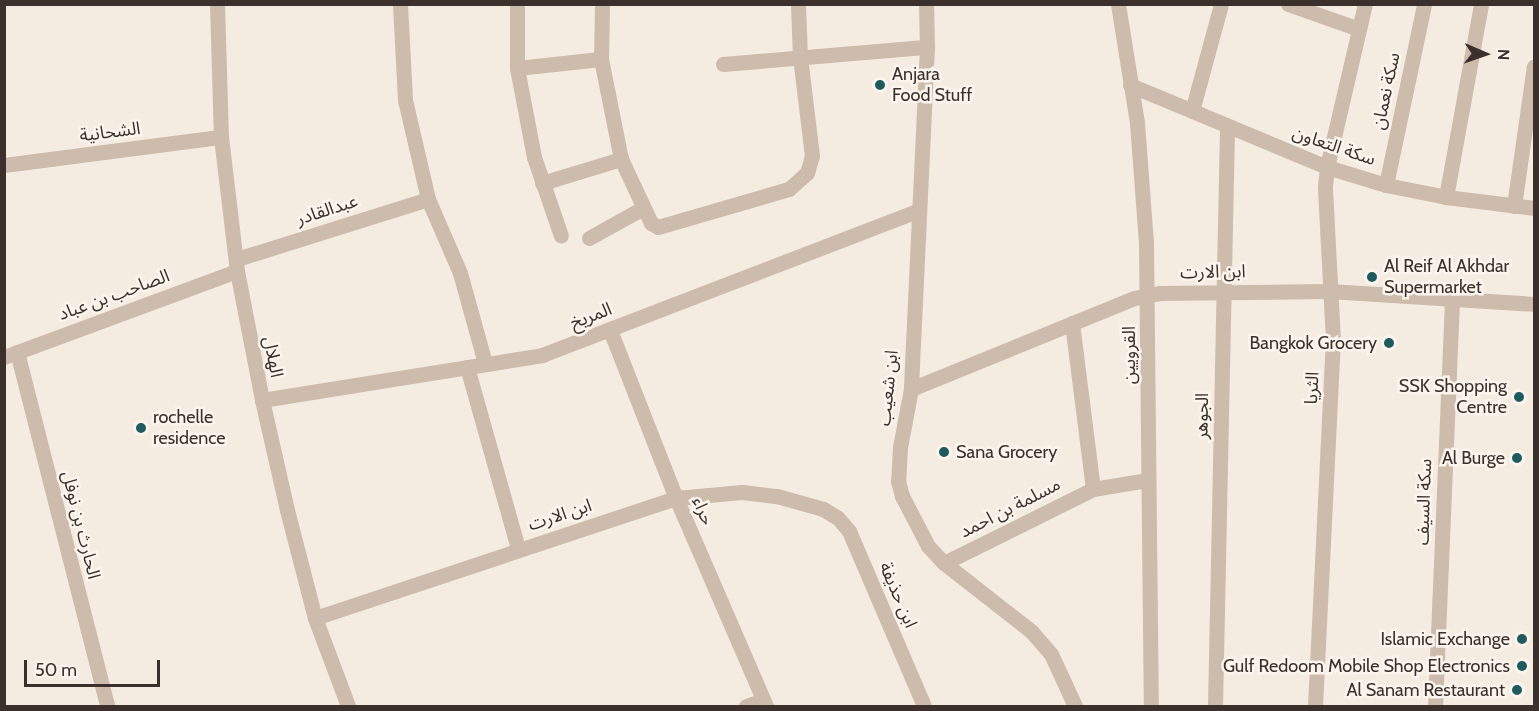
<!DOCTYPE html>
<html>
<head>
<meta charset="utf-8">
<style>
  body { margin:0 }
  #map { position:relative; width:1539px; height:711px; overflow:hidden; background:#f4ebe1; font-family:Cabin,"Noto Sans Arabic",sans-serif }
  div>[style] { position:absolute }
  [style*='--x'] { left:calc(var(--x)*1px); top:calc(var(--y)*1px); width:calc(var(--w)*1px); rotate:calc(var(--a)*1deg) }
  .minor>* { height:15px; margin:-7.5px; padding:0 7.5px; transform-origin:7.5px; border-radius:7.5px; background:#cdbbac }
  .dots>* { width:16px; height:16px; translate:-50% -50%; box-sizing:border-box; border:3px solid #fbf5ee; border-radius:50% }
  span { translate:-50% -50%; white-space:nowrap; text-align:center; line-height:1.15; -webkit-text-stroke:5px #fbf5ee; paint-order:stroke }
  .poi-label { font-size:18px; color:#3b302b }
  .left { translate:0 -50%; text-align:left }
  .right { translate:-100% -50%; text-align:right }
  .street-label { font-size:18px; color:#3b302b }
  .frame { position:absolute; inset:0; border:6px solid #3b302b; pointer-events:none }
  .north { position:absolute; left:1455px; top:24px; width:60px; height:60px; -webkit-text-stroke:4px #fbf5ee; paint-order:stroke; rotate:92deg; font-size:16px; font-weight:700; line-height:24px; text-align:center; color:#3b302b }
  .north::after { content:''; display:block; margin:auto; width:21px; height:27px; background:#3b302b; clip-path:polygon(50% 0,100% 100%,50% 72%,0 100%) }
  .scale { position:absolute; left:24px; top:660px; width:136px; height:27px; box-sizing:border-box; border:3px solid #3b302b; border-top:0; padding-left:8px; font-size:18px; line-height:21px; white-space:nowrap; color:#3b302b; -webkit-text-stroke:4px #fbf5ee; paint-order:stroke }
</style>
</head>
<body>
<div id="map">
  <div class="minor">
    <div style="--x:217;--y:4;--w:133;--a:88.3"></div>
    <div style="--x:221;--y:137;--w:135;--a:83.2"></div>
    <div style="--x:237;--y:271;--w:131;--a:79"></div>
    <div style="--x:262;--y:400;--w:113;--a:77.2"></div>
    <div style="--x:287;--y:510;--w:112;--a:75.5"></div>
    <div style="--x:315;--y:618;--w:94;--a:69.4"></div>
    <div style="--x:400;--y:4;--w:96;--a:87"></div>
    <div style="--x:405;--y:100;--w:102;--a:76.9"></div>
    <div style="--x:428;--y:199;--w:81;--a:66.6"></div>
    <div style="--x:460;--y:273;--w:93;--a:74.5"></div>
    <div style="--x:517;--y:4;--w:64;--a:90"></div>
    <div style="--x:517;--y:68;--w:91;--a:79.2"></div>
    <div style="--x:534;--y:157;--w:83;--a:71.1"></div>
    <div style="--x:602;--y:4;--w:55;--a:91"></div>
    <div style="--x:601;--y:59;--w:102;--a:78.7"></div>
    <div style="--x:621;--y:159;--w:71;--a:64.9"></div>
    <div style="--x:651;--y:223;--w:8;--a:30"></div>
    <div style="--x:658;--y:227;--w:136;--a:-16.2"></div>
    <div style="--x:789;--y:189;--w:24;--a:-42"></div>
    <div style="--x:807;--y:173;--w:18;--a:-74"></div>
    <div style="--x:812;--y:156;--w:100;--a:-96.9"></div>
    <div style="--x:800;--y:57;--w:53;--a:-92.2"></div>
    <div style="--x:926;--y:4;--w:43;--a:88.7"></div>
    <div style="--x:927;--y:47;--w:342;--a:92.7"></div>
    <div style="--x:911;--y:389;--w:59;--a:100.7"></div>
    <div style="--x:900;--y:447;--w:34;--a:93"></div>
    <div style="--x:898;--y:481;--w:16;--a:75"></div>
    <div style="--x:902;--y:496;--w:56;--a:62.5"></div>
    <div style="--x:928;--y:546;--w:23;--a:47"></div>
    <div style="--x:944;--y:563;--w:110;--a:38"></div>
    <div style="--x:1031;--y:631;--w:30;--a:49"></div>
    <div style="--x:1051;--y:654;--w:57;--a:65.2"></div>
    <div style="--x:1118;--y:4;--w:121;--a:80.9"></div>
    <div style="--x:1137;--y:123;--w:120;--a:85.7"></div>
    <div style="--x:1146;--y:243;--w:463;--a:89.4"></div>
    <div style="--x:1288;--y:4;--w:75;--a:19.4"></div>
    <div style="--x:723;--y:64;--w:205;--a:-4.8"></div>
    <div style="--x:517;--y:68;--w:84;--a:-6.1"></div>
    <div style="--x:1130;--y:85;--w:213;--a:22.6"></div>
    <div style="--x:1327;--y:167;--w:62;--a:17"></div>
    <div style="--x:1386;--y:185;--w:61;--a:11.3"></div>
    <div style="--x:1446;--y:197;--w:89;--a:7.1"></div>
    <div style="--x:1192;--y:111;--w:111;--a:-74.8"></div>
    <div style="--x:4;--y:165;--w:219;--a:-7.4"></div>
    <div style="--x:542;--y:183;--w:83;--a:-16.9"></div>
    <div style="--x:1386;--y:185;--w:185;--a:-78.1"></div>
    <div style="--x:1446;--y:197;--w:196;--a:-79.7"></div>
    <div style="--x:1514;--y:206;--w:141;--a:-81.9"></div>
    <div style="--x:589;--y:238;--w:62;--a:-29.1"></div>
    <div style="--x:237;--y:259;--w:200;--a:-17.4"></div>
    <div style="--x:1072;--y:323;--w:167;--a:82.8"></div>
    <div style="--x:610;--y:330;--w:180;--a:68.6"></div>
    <div style="--x:676;--y:498;--w:227;--a:66.6"></div>
    <div style="--x:17;--y:352;--w:365;--a:75.7"></div>
    <div style="--x:4;--y:357;--w:248;--a:-20.3"></div>
    <div style="--x:467;--y:367;--w:189;--a:74.3"></div>
    <div style="--x:911;--y:389;--w:241;--a:-22.2"></div>
    <div style="--x:1134;--y:298;--w:26;--a:-11"></div>
    <div style="--x:1160;--y:293;--w:169;--a:-0.7"></div>
    <div style="--x:1329;--y:291;--w:205;--a:3.6"></div>
    <div style="--x:262;--y:400;--w:284;--a:-9.1"></div>
    <div style="--x:542;--y:355;--w:403;--a:-21"></div>
    <div style="--x:944;--y:563;--w:166;--a:-26.4"></div>
    <div style="--x:1093;--y:489;--w:56;--a:-9.3"></div>
    <div style="--x:315;--y:618;--w:380;--a:-18.4"></div>
    <div style="--x:676;--y:498;--w:66;--a:-5.2"></div>
    <div style="--x:742;--y:492;--w:35;--a:7"></div>
    <div style="--x:777;--y:496;--w:48;--a:15.8"></div>
    <div style="--x:823;--y:509;--w:17;--a:31"></div>
    <div style="--x:838;--y:518;--w:17;--a:50"></div>
    <div style="--x:849;--y:531;--w:190;--a:66.8"></div>
    <div style="--x:746;--y:706;--w:18;--a:-19"></div>
    <div style="--x:1215;--y:706;--w:579;--a:-88.81"></div>
    <div style="--x:1315;--y:706;--w:365;--a:-87.2"></div>
    <div style="--x:1333;--y:341;--w:155;--a:-93"></div>
    <div style="--x:1325;--y:186;--w:19;--a:-84"></div>
    <div style="--x:1327;--y:167;--w:167;--a:-76.9"></div>
    <div style="--x:1435;--y:706;--w:407;--a:-87.6"></div>
  </div>
  <div class="dots">
    <div style="left:880px;top:85px;background:#1f5a5e"></div>
    <div style="left:1372px;top:277px;background:#1f5a5e"></div>
    <div style="left:1389px;top:343px;background:#1f5a5e"></div>
    <div style="left:1519px;top:397px;background:#1f5a5e"></div>
    <div style="left:141px;top:428px;background:#1f5a5e"></div>
    <div style="left:944px;top:452px;background:#1f5a5e"></div>
    <div style="left:1517px;top:458px;background:#1f5a5e"></div>
    <div style="left:1522px;top:639px;background:#1f5a5e"></div>
    <div style="left:1522px;top:666px;background:#1f5a5e"></div>
    <div style="left:1517px;top:690px;background:#1f5a5e"></div>
  </div>
  <div class="poi-label">
    <span class="left" style="left:892px;top:85px">Anjara<br>Food Stuff</span>
    <span class="left" style="left:1384px;top:277px">Al Reif Al Akhdar<br>Supermarket</span>
    <span class="right" style="left:1377px;top:343px">Bangkok Grocery</span>
    <span class="right" style="left:1507px;top:397px">SSK Shopping<br>Centre</span>
    <span class="left" style="left:153px;top:428px">rochelle<br>residence</span>
    <span class="left" style="left:956px;top:452px">Sana Grocery</span>
    <span class="right" style="left:1505px;top:458px">Al Burge</span>
    <span class="right" style="left:1510px;top:639px">Islamic Exchange</span>
    <span class="right" style="left:1510px;top:666px">Gulf Redoom Mobile Shop Electronics</span>
    <span class="right" style="left:1505px;top:690px">Al Sanam Restaurant</span>
  </div>
  <div class="street-label">
    <span style="left:1386px;top:91px;rotate:-78deg">سكة نعمان</span>
    <span style="left:110px;top:132px;rotate:-7deg">الشحانية</span>
    <span style="left:1334px;top:146px;rotate:19deg">سكة التعاون</span>
    <span style="left:327px;top:210px;rotate:-18deg">عبدالقادر</span>
    <span style="left:1213px;top:272px;rotate:-1deg">ابن الارت</span>
    <span style="left:114px;top:295px;rotate:-20deg">الصاحب بن عباد</span>
    <span style="left:591px;top:316px;rotate:-21deg">المريخ</span>
    <span style="left:1129px;top:355px;rotate:-90deg">القرويين</span>
    <span style="left:273px;top:357px;rotate:79deg">الهلال</span>
    <span style="left:888px;top:388px;rotate:-84deg">ابن شعيب</span>
    <span style="left:1312px;top:388px;rotate:-87deg">الثريا</span>
    <span style="left:1202px;top:416px;rotate:-89deg">الجوهر</span>
    <span style="left:1424px;top:502px;rotate:-88deg">سكة السيف</span>
    <span style="left:1010px;top:508px;rotate:-27deg">مسلمة بن احمد</span>
    <span style="left:703px;top:511px;rotate:67deg">حراء</span>
    <span style="left:560px;top:515px;rotate:-18deg">ابن الارت</span>
    <span style="left:81px;top:525px;rotate:76deg">الحارث بن نوفل</span>
    <span style="left:898px;top:595px;rotate:67deg">ابن حذيفة</span>
  </div>
  <div class="frame"></div>
  <div class="north">N</div>
  <div class="scale">50 m</div>
</div>
</body>
</html>
